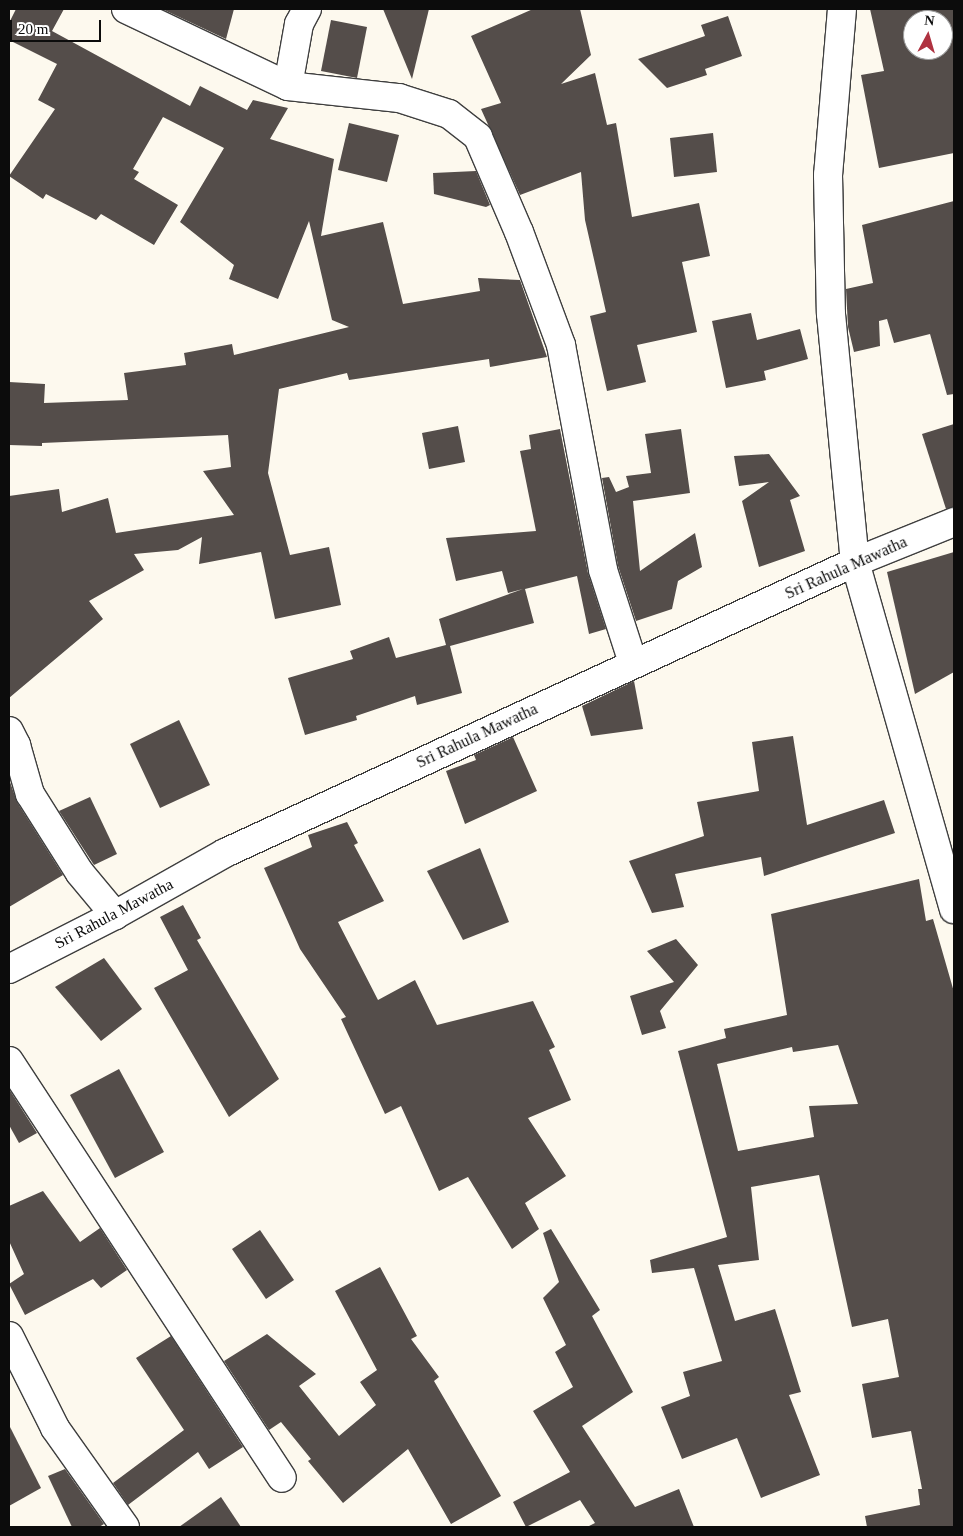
<!DOCTYPE html>
<html>
<head>
<meta charset="utf-8">
<style>
  body { margin:0 }
  #map { position:relative; width:963px; height:1536px; overflow:hidden; background:#fdf9ee; font-family:Georgia,serif }
  div>[style] { position:absolute }
  [style*='--x'] { left:calc(var(--x)*1px); top:calc(var(--y)*1px); width:calc(var(--w)*1px); rotate:calc(var(--a)*1deg) }
  .building>* { inset:0; background:#544d4a }
  .roads { filter:drop-shadow(1px 0 #3f3f3f) drop-shadow(-1px 0 #3f3f3f) drop-shadow(0 1px #3f3f3f) drop-shadow(0 -1px #3f3f3f) }
  .minor>* { height:28px; margin:-14px; padding:0 14px; transform-origin:14px; border-radius:14px; background:#fff }
  span { translate:-50% -50%; white-space:nowrap; text-align:center; line-height:1.15; -webkit-text-stroke:5px #fff; paint-order:stroke }
  .street-label { font-size:16px; color:#0c0c0c }
  .frame { position:absolute; inset:0; border:10px solid #0c0c0c; pointer-events:none }
  .north { position:absolute; left:903px; top:10px; width:50px; height:50px; box-sizing:border-box; background:#fff; border:1px solid #9e9e9e; border-radius:50%; rotate:6deg; font-size:14px; font-weight:700; line-height:20px; text-align:center; color:#0c0c0c }
  .north::after { content:''; display:block; margin:auto; width:18px; height:22px; background:#af3240; clip-path:polygon(50% 0,100% 100%,50% 72%,0 100%) }
  .scale { position:absolute; left:10px; top:20px; width:91px; height:22px; box-sizing:border-box; border:2px solid #0c0c0c; border-top:0; padding-left:6px; font-size:15px; line-height:18px; white-space:nowrap; color:#0c0c0c; -webkit-text-stroke:4px #fff; paint-order:stroke }
</style>
</head>
<body>
<div id="map">
  <div class="building">
    <div style="clip-path:polygon(16px 9px,64px 9px,52px 31px,190px 106px,200px 86px,247px 110px,253px 100px,288px 108px,270px 139px,334px 159px,321px 236px,383px 222px,403px 304px,480px 291px,478px 278px,520px 280px,547px 357px,490px 367px,489px 359px,349px 380px,347px 373px,279px 389px,268px 473px,290px 555px,329px 547px,341px 605px,275px 619px,261px 552px,199px 564px,202px 537px,178px 550px,134px 554px,144px 570px,89px 601px,103px 619px,9px 698px,9px 496px,59px 489px,62px 512px,108px 498px,116px 533px,234px 515px,203px 471px,231px 467px,228px 435px,42px 443px,42px 446px,9px 445px,9px 382px,45px 384px,44px 403px,128px 400px,124px 373px,186px 365px,184px 353px,232px 344px,234px 355px,349px 327px,332px 320px,309px 221px,278px 299px,229px 279px,234px 265px,180px 222px,224px 148px,163px 117px,133px 169px,139px 172px,134px 179px,178px 205px,154px 245px,101px 214px,96px 220px,46px 194px,43px 199px,9px 176px,55px 109px,38px 100px,57px 64px,9px 40px,9px 23px)"></div>
    <div style="clip-path:polygon(162px 9px,234px 9px,226px 39px)"></div>
    <div style="clip-path:polygon(383px 9px,429px 9px,412px 79px)"></div>
    <div style="clip-path:polygon(533px 9px,580px 9px,591px 55px,561px 84px,595px 73px,607px 125px,616px 123px,632px 217px,699px 203px,710px 256px,682px 262px,697px 332px,637px 345px,646px 382px,607px 391px,590px 316px,606px 312px,585px 220px,581px 172px,520px 195px,481px 109px,501px 103px,471px 36px)"></div>
    <div style="clip-path:polygon(evenodd,870px 9px,954px 9px,954px 153px,879px 168px,861px 75px,884px 71px,870px 9px,913px 20px,943px 20px,943px 50px,913px 50px,913px 20px)"></div>
    <div style="clip-path:polygon(728px 16px,742px 56px,705px 69px,707px 75px,667px 88px,638px 59px,705px 36px,701px 25px)"></div>
    <div style="clip-path:polygon(331px 20px,367px 27px,357px 78px,321px 71px)"></div>
    <div style="clip-path:polygon(349px 123px,399px 135px,387px 182px,338px 170px)"></div>
    <div style="clip-path:polygon(713px 133px,717px 172px,674px 177px,670px 138px)"></div>
    <div style="clip-path:polygon(476px 171px,490px 205px,486px 207px,434px 194px,433px 173px)"></div>
    <div style="clip-path:polygon(954px 201px,954px 394px,947px 395px,930px 334px,894px 343px,887px 319px,879px 321px,880px 346px,854px 352px,848px 327px,846px 289px,873px 283px,862px 225px)"></div>
    <div style="clip-path:polygon(751px 313px,757px 340px,800px 329px,808px 359px,764px 371px,766px 380px,726px 388px,712px 321px)"></div>
    <div style="clip-path:polygon(954px 424px,954px 507px,946px 509px,922px 434px)"></div>
    <div style="clip-path:polygon(458px 426px,465px 462px,429px 469px,422px 433px)"></div>
    <div style="clip-path:polygon(560px 429px,588px 573px,606px 629px,589px 634px,577px 576px,525px 589px,534px 623px,450px 646px,462px 693px,417px 705px,415px 696px,356px 716px,357px 720px,305px 735px,288px 678px,353px 659px,350px 651px,389px 637px,396px 658px,446px 645px,439px 619px,523px 589px,508px 593px,502px 571px,456px 581px,446px 538px,536px 531px,520px 451px,531px 449px,529px 435px)"></div>
    <div style="clip-path:polygon(681px 429px,690px 493px,633px 501px,640px 571px,695px 533px,702px 567px,678px 581px,672px 609px,636px 621px,618px 566px,602px 478px,609px 477px,616px 492px,629px 487px,626px 476px,651px 473px,645px 434px)"></div>
    <div style="clip-path:polygon(769px 454px,800px 496px,790px 500px,805px 551px,759px 567px,742px 501px,769px 482px,739px 486px,734px 456px)"></div>
    <div style="clip-path:polygon(954px 552px,954px 672px,915px 694px,887px 572px)"></div>
    <div style="clip-path:polygon(634px 681px,643px 729px,591px 736px,582px 706px)"></div>
    <div style="clip-path:polygon(179px 720px,210px 785px,160px 808px,130px 744px)"></div>
    <div style="clip-path:polygon(793px 736px,807px 825px,884px 800px,895px 833px,764px 876px,761px 857px,675px 874px,684px 907px,652px 913px,629px 861px,704px 836px,697px 802px,759px 791px,752px 742px)"></div>
    <div style="clip-path:polygon(513px 737px,537px 791px,465px 824px,446px 771px,476px 760px,474px 755px)"></div>
    <div style="clip-path:polygon(9px 779px,17px 802px,63px 875px,9px 907px)"></div>
    <div style="clip-path:polygon(90px 797px,117px 854px,94px 865px,59px 811px)"></div>
    <div style="clip-path:polygon(347px 822px,358px 843px,354px 845px,384px 901px,338px 922px,378px 1000px,415px 980px,437px 1025px,533px 1001px,555px 1047px,549px 1050px,571px 1100px,528px 1118px,566px 1176px,525px 1203px,539px 1229px,512px 1249px,468px 1177px,439px 1191px,401px 1106px,385px 1114px,341px 1019px,346px 1017px,300px 949px,264px 868px,312px 847px,308px 835px)"></div>
    <div style="clip-path:polygon(480px 848px,509px 922px,463px 940px,427px 871px)"></div>
    <div style="clip-path:polygon(evenodd,919px 879px,926px 921px,933px 919px,954px 992px,954px 1527px,867px 1527px,865px 1516px,920px 1505px,918px 1489px,922px 1489px,911px 1431px,872px 1438px,862px 1384px,899px 1377px,888px 1319px,852px 1327px,819px 1175px,751px 1187px,759px 1260px,718px 1265px,735px 1321px,775px 1309px,801px 1392px,789px 1395px,820px 1475px,761px 1498px,737px 1438px,682px 1459px,661px 1407px,690px 1396px,683px 1372px,722px 1361px,694px 1268px,652px 1273px,650px 1260px,727px 1237px,678px 1051px,726px 1038px,724px 1029px,787px 1015px,771px 914px,919px 879px,838px 1045px,858px 1104px,809px 1106px,814px 1137px,738px 1151px,717px 1064px,792px 1047px,793px 1052px,838px 1045px)"></div>
    <div style="clip-path:polygon(183px 905px,201px 938px,197px 940px,279px 1079px,229px 1117px,154px 988px,188px 970px,160px 917px)"></div>
    <div style="clip-path:polygon(676px 939px,698px 965px,660px 1011px,666px 1028px,642px 1035px,630px 996px,674px 982px,647px 951px)"></div>
    <div style="clip-path:polygon(104px 958px,142px 1009px,101px 1041px,55px 987px)"></div>
    <div style="clip-path:polygon(119px 1069px,164px 1152px,115px 1178px,70px 1095px)"></div>
    <div style="clip-path:polygon(9px 1089px,37px 1133px,19px 1143px,9px 1125px)"></div>
    <div style="clip-path:polygon(43px 1191px,80px 1242px,100px 1228px,127px 1270px,101px 1288px,93px 1279px,25px 1315px,9px 1284px,24px 1274px,9px 1241px,9px 1206px)"></div>
    <div style="clip-path:polygon(551px 1229px,600px 1310px,592px 1316px,633px 1392px,582px 1426px,635px 1507px,679px 1489px,694px 1527px,587px 1527px,595px 1523px,580px 1500px,526px 1527px,513px 1502px,570px 1472px,533px 1411px,573px 1387px,555px 1352px,566px 1345px,543px 1298px,559px 1282px,543px 1233px)"></div>
    <div style="clip-path:polygon(260px 1230px,294px 1280px,266px 1299px,232px 1249px)"></div>
    <div style="clip-path:polygon(380px 1267px,417px 1336px,411px 1339px,439px 1377px,434px 1381px,501px 1496px,451px 1524px,408px 1449px,343px 1503px,308px 1461px,311px 1459px,281px 1422px,269px 1430px,224px 1361px,267px 1334px,316px 1374px,299px 1386px,339px 1436px,376px 1405px,360px 1382px,377px 1370px,335px 1291px)"></div>
    <div style="clip-path:polygon(171px 1336px,243px 1447px,209px 1469px,198px 1452px,128px 1505px,113px 1483px,184px 1430px,136px 1358px)"></div>
    <div style="clip-path:polygon(9px 1425px,41px 1488px,9px 1506px)"></div>
    <div style="clip-path:polygon(65px 1469px,104px 1524px,99px 1527px,72px 1527px,48px 1476px)"></div>
    <div style="clip-path:polygon(221px 1497px,241px 1527px,179px 1527px)"></div>
  </div>
  <div class="roads">
    <div class="minor">
      <div style="--x:126;--y:9;--w:179;--a:25.4"></div>
      <div style="--x:307;--y:9;--w:17;--a:118"></div>
      <div style="--x:299;--y:24;--w:63;--a:100.1"></div>
      <div style="--x:288;--y:86;--w:112;--a:6.2"></div>
      <div style="--x:399;--y:98;--w:52;--a:17.7"></div>
      <div style="--x:449;--y:114;--w:37;--a:38"></div>
      <div style="--x:478;--y:137;--w:103;--a:66.7"></div>
      <div style="--x:519;--y:232;--w:121;--a:69.6"></div>
      <div style="--x:561;--y:345;--w:229;--a:79.4"></div>
      <div style="--x:603;--y:570;--w:98;--a:72.1"></div>
      <div style="--x:842;--y:9;--w:167;--a:94.8"></div>
      <div style="--x:828;--y:175;--w:139;--a:88.8"></div>
      <div style="--x:831;--y:314;--w:249;--a:84.5"></div>
      <div style="--x:855;--y:562;--w:361;--a:74.1"></div>
      <div style="--x:9;--y:731;--w:16;--a:63"></div>
      <div style="--x:16;--y:745;--w:51;--a:74.1"></div>
      <div style="--x:30;--y:794;--w:93;--a:57.7"></div>
      <div style="--x:80;--y:873;--w:55;--a:50.2"></div>
      <div style="--x:9;--y:969;--w:119;--a:-27"></div>
      <div style="--x:115;--y:915;--w:126;--a:-29.4"></div>
      <div style="--x:225;--y:853;--w:694;--a:-24.79"></div>
      <div style="--x:855;--y:562;--w:107;--a:-22"></div>
      <div style="--x:9;--y:1061;--w:498;--a:56.8"></div>
      <div style="--x:9;--y:1336;--w:103;--a:63.4"></div>
      <div style="--x:55;--y:1428;--w:121;--a:54.7"></div>
    </div>
  </div>
  <div class="street-label">
    <span style="left:846px;top:568px;rotate:-24deg">Sri Rahula Mawatha</span>
    <span style="left:477px;top:736px;rotate:-25deg">Sri Rahula Mawatha</span>
    <span style="left:114px;top:914px;rotate:-28deg">Sri Rahula Mawatha</span>
  </div>
  <div class="frame"></div>
  <div class="north">N</div>
  <div class="scale">20 m</div>
</div>
</body>
</html>
